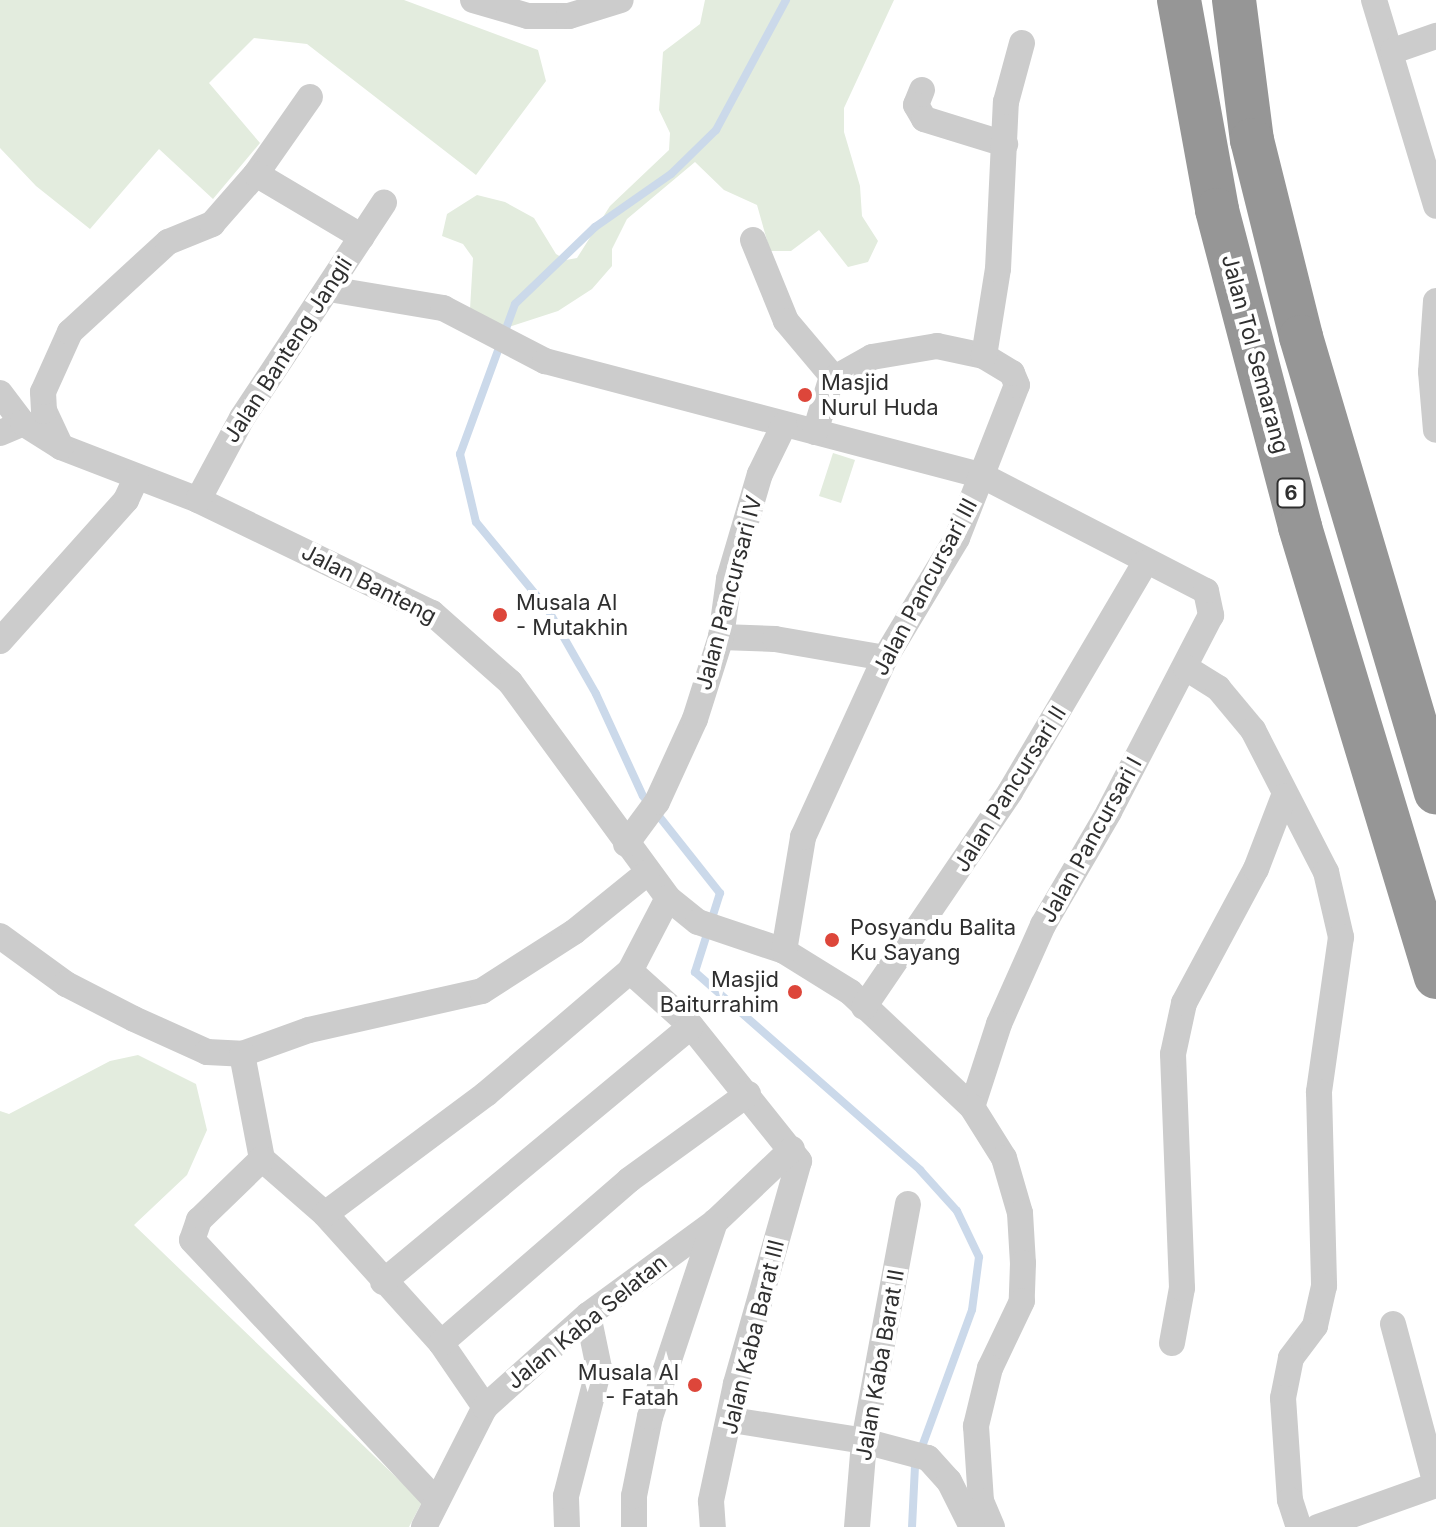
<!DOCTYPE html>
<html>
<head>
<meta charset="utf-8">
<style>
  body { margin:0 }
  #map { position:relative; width:1436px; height:1527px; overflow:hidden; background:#fff; font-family:Inter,sans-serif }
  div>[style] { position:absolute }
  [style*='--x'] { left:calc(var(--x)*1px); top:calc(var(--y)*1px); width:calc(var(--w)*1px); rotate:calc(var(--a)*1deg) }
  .green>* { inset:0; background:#e3ecde }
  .stream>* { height:8px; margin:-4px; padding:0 4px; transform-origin:4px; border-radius:4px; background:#cbd9ea }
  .minor>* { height:26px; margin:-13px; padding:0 13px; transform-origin:13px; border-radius:13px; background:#ccc }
  .motorway>* { height:44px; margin:-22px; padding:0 22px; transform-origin:22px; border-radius:22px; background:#969696 }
  .dots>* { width:22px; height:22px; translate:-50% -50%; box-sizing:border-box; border:4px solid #fff; border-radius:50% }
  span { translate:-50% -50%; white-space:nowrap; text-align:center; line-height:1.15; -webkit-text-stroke:8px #fff; paint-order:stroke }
  .shield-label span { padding:2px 6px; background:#fff; border:2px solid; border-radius:6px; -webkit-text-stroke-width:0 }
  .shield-label { font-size:20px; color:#2f2f2f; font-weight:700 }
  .street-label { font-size:22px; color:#2f2f2f }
  .poi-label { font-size:22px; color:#2f2f2f }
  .left { translate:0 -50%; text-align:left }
  .right { translate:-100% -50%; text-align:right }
</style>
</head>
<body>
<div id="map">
  <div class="green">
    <div style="clip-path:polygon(0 0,404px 0,538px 50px,546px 81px,476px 175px,307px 44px,254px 38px,209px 83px,260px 143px,213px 199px,159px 149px,90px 229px,36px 186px,0 148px)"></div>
    <div style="clip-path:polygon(705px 0,894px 0,844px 108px,844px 132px,860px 186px,862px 216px,878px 241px,868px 262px,848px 267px,819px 230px,791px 251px,770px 251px,757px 205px,724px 190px,695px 162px,627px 219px,612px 249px,612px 266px,592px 289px,558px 311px,506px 328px,470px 309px,473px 258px,463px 244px,442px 236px,447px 214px,477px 195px,505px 202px,534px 218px,556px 254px,566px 260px,577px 258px,610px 206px,669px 150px,670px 133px,659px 110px,663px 52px,700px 24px)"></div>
    <div style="clip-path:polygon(833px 453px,855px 460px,841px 503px,819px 496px)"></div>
    <div style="clip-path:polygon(138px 1055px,196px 1084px,207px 1130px,187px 1175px,134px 1225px,422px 1502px,409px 1527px,0 1527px,0 1111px,9px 1114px,110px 1061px)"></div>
  </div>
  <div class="stream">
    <div style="--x:786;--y:0;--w:148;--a:118.3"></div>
    <div style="--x:716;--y:130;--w:63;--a:135.6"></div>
    <div style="--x:671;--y:174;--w:93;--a:145.1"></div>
    <div style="--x:595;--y:227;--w:111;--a:136.1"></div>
    <div style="--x:515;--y:304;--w:160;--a:110.1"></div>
    <div style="--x:460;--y:454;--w:70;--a:76.8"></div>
    <div style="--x:476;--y:522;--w:112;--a:50.5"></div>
    <div style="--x:547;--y:608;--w:99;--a:60.3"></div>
    <div style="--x:596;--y:694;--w:112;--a:65.3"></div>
    <div style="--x:643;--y:796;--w:124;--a:51.6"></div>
    <div style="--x:720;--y:893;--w:83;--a:107.6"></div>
    <div style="--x:695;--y:972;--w:300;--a:41.3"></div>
    <div style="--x:920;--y:1170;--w:55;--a:47.9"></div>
    <div style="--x:957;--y:1211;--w:51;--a:64.4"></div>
    <div style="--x:979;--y:1257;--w:53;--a:97.5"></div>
    <div style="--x:972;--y:1310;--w:166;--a:110.1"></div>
    <div style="--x:915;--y:1466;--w:61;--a:92.8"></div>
  </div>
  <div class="minor">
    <div style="--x:473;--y:0;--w:57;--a:16.2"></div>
    <div style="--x:528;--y:16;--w:41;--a:0"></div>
    <div style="--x:569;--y:16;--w:54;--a:-17.1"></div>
    <div style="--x:1374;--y:0;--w:215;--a:73.2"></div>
    <div style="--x:1393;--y:51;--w:46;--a:-19.2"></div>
    <div style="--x:922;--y:90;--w:16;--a:112"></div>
    <div style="--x:916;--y:105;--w:16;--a:60"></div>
    <div style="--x:924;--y:119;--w:85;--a:17.2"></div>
    <div style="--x:256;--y:174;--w:94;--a:-55"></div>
    <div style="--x:753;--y:240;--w:87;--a:67.8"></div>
    <div style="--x:786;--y:321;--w:75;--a:49.9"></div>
    <div style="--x:329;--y:289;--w:116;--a:9.5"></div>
    <div style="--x:443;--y:308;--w:115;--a:27.5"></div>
    <div style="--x:545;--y:361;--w:451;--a:14.7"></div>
    <div style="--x:981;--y:475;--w:253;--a:27.3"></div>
    <div style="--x:1206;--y:591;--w:25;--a:78"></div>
    <div style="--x:1211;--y:615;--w:222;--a:117.4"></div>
    <div style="--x:1109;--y:812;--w:131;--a:120.3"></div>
    <div style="--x:1043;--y:925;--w:108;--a:114"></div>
    <div style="--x:999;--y:1024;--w:87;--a:108"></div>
    <div style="--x:1436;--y:301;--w:71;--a:94"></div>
    <div style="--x:1431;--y:372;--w:58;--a:85.1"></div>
    <div style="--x:0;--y:393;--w:38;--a:53"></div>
    <div style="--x:815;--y:432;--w:54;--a:-72.9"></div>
    <div style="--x:831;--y:380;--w:47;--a:-29.3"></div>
    <div style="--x:872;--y:357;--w:66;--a:-9.6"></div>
    <div style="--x:937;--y:346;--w:48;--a:12"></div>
    <div style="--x:0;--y:433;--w:25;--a:-23"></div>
    <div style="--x:23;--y:423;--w:45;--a:32.3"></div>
    <div style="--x:61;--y:447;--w:147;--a:21.1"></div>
    <div style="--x:198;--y:500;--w:260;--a:25.8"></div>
    <div style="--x:432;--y:613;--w:104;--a:41.5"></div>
    <div style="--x:510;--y:682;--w:268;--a:53.8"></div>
    <div style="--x:668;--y:898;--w:38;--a:39"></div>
    <div style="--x:698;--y:922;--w:91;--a:18.6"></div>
    <div style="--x:784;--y:951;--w:78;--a:31.8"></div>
    <div style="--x:850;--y:992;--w:168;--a:43.3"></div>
    <div style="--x:972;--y:1107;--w:60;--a:57.9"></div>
    <div style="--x:1004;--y:1158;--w:57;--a:73.8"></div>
    <div style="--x:1020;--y:1213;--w:50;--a:86.6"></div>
    <div style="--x:1023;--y:1263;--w:38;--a:92"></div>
    <div style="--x:1022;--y:1301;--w:74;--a:115.5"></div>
    <div style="--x:990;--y:1368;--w:60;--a:103.6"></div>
    <div style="--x:976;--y:1426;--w:75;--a:86.2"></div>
    <div style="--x:981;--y:1501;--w:28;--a:67"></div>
    <div style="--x:61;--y:447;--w:40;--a:-115"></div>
    <div style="--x:44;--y:411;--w:19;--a:-93"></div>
    <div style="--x:43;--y:392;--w:66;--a:-65.8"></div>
    <div style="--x:70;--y:332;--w:133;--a:-42.6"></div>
    <div style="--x:168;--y:242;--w:48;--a:-22.2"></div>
    <div style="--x:212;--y:224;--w:67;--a:-48.7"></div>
    <div style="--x:256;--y:174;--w:123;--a:30.7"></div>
    <div style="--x:198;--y:500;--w:93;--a:-61.8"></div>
    <div style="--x:242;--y:418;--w:258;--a:-56.6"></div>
    <div style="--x:721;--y:637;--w:54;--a:2.1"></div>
    <div style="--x:775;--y:639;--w:112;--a:9.8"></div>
    <div style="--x:0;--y:641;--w:189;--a:-48.2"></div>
    <div style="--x:126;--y:500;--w:23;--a:-65"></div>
    <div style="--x:1186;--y:668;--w:38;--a:32"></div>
    <div style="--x:1218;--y:688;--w:55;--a:50.2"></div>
    <div style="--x:1253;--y:730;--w:160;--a:62.8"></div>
    <div style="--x:1326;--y:872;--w:67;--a:77"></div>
    <div style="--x:1341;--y:937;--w:157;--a:98.1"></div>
    <div style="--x:1319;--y:1092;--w:194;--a:88.5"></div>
    <div style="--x:1324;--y:1286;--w:41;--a:102.7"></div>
    <div style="--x:1315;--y:1326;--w:40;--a:127"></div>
    <div style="--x:1291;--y:1358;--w:41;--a:101.3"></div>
    <div style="--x:1283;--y:1398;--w:102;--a:86.1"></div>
    <div style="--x:1290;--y:1500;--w:28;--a:72"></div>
    <div style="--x:626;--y:844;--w:52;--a:-53.6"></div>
    <div style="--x:657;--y:802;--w:91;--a:-65.4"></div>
    <div style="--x:695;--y:719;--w:86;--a:-72.4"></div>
    <div style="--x:721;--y:637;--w:59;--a:-82.1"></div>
    <div style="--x:729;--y:579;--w:109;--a:-73.6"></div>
    <div style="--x:760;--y:474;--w:55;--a:-63.9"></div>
    <div style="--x:0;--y:936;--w:82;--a:36"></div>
    <div style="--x:66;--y:984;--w:76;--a:27.2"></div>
    <div style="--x:134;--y:1019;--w:80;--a:24.3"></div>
    <div style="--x:207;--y:1052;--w:35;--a:3"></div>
    <div style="--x:242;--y:1054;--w:71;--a:-19.7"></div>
    <div style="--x:309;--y:1030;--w:177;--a:-12.7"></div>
    <div style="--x:482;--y:991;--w:109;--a:-32.7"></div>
    <div style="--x:574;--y:932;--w:94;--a:-38.9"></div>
    <div style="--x:784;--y:951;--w:116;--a:-80.5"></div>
    <div style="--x:803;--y:837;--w:197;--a:-65.4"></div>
    <div style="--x:885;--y:658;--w:140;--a:-59"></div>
    <div style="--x:957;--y:538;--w:164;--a:-68.6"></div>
    <div style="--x:1017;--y:385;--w:13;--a:-113"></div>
    <div style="--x:1012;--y:373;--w:33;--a:-149"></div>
    <div style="--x:984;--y:356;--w:88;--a:-80.9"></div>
    <div style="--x:998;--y:269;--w:167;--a:-87.3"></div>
    <div style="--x:1006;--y:102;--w:61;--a:-74.8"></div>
    <div style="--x:630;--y:971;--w:82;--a:42"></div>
    <div style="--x:691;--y:1026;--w:173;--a:51.3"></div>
    <div style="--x:799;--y:1161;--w:232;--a:105.8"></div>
    <div style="--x:736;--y:1384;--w:120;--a:102.1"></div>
    <div style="--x:711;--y:1501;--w:26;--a:86"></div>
    <div style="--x:864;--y:1007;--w:260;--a:-55.8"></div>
    <div style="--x:1010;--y:792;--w:266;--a:-59.5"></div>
    <div style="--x:242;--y:1054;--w:107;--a:79.2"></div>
    <div style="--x:262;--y:1159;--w:84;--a:41.1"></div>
    <div style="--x:325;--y:1214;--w:173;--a:48"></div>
    <div style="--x:441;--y:1343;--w:78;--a:55.5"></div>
    <div style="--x:262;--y:1159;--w:88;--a:135.9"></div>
    <div style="--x:199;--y:1220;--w:21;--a:109"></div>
    <div style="--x:192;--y:1240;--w:357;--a:46.9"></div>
    <div style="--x:325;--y:1214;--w:201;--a:-36.7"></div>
    <div style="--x:486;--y:1094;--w:189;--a:-40.5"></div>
    <div style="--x:630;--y:971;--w:82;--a:-62.5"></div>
    <div style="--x:383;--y:1282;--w:400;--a:-39.7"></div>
    <div style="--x:1393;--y:1324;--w:166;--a:75"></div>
    <div style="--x:441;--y:1343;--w:249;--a:-40.9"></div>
    <div style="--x:629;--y:1180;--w:147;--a:-35.9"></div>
    <div style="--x:1172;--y:1343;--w:56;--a:-79.7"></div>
    <div style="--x:1182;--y:1288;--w:234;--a:-92.2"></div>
    <div style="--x:1173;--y:1054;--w:52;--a:-77.8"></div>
    <div style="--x:1184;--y:1003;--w:152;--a:-61.8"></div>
    <div style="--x:1256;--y:869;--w:78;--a:-69"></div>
    <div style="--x:732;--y:1420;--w:134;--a:9"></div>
    <div style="--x:864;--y:1441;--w:66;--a:14.9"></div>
    <div style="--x:928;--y:1458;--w:31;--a:48"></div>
    <div style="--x:949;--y:1481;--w:51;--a:63.4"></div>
    <div style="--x:424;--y:1527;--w:135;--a:-63.1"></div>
    <div style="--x:485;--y:1407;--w:138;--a:-41.8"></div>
    <div style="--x:588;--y:1315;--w:157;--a:-36.2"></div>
    <div style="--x:715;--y:1222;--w:106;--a:-43.5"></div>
    <div style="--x:567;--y:1527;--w:31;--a:-92"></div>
    <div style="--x:566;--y:1496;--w:132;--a:-75.5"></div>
    <div style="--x:599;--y:1368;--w:54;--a:-101.7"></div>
    <div style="--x:634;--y:1527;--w:31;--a:-90"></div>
    <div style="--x:634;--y:1496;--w:81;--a:-78.6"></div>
    <div style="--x:650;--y:1417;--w:206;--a:-71.6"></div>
    <div style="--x:857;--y:1527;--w:86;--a:-85.3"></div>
    <div style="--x:864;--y:1441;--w:241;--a:-79.5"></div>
    <div style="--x:1318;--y:1527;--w:125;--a:-19.6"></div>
  </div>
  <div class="motorway">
    <div style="--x:1179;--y:0;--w:213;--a:79.7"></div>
    <div style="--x:1217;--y:210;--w:328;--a:75.3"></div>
    <div style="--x:1300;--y:527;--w:470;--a:73.2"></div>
    <div style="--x:1234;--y:0;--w:141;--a:82.7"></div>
    <div style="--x:1252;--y:140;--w:203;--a:76"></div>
    <div style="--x:1301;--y:337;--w:475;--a:73.5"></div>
  </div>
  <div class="dots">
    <div style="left:805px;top:395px;background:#dd463a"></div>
    <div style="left:500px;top:615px;background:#dd463a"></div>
    <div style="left:832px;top:940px;background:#dd463a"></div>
    <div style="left:795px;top:992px;background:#dd463a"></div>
    <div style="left:695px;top:1385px;background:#dd463a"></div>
  </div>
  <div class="shield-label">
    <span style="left:1291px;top:493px">6</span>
  </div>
  <div class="street-label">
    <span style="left:288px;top:350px;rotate:-57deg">Jalan Banteng Jangli</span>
    <span style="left:1255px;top:354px;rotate:75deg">Jalan Tol Semarang</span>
    <span style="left:369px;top:584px;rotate:27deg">Jalan Banteng</span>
    <span style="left:925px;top:587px;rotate:-62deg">Jalan Pancursari III</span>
    <span style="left:729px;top:593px;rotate:-75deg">Jalan Pancursari IV</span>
    <span style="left:1010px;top:789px;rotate:-58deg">Jalan Pancursari II</span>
    <span style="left:1091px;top:840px;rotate:-61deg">Jalan Pancursari I</span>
    <span style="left:587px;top:1322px;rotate:-39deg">Jalan Kaba Selatan</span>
    <span style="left:753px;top:1337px;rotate:-76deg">Jalan Kaba Barat III</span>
    <span style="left:880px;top:1365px;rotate:-80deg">Jalan Kaba Barat II</span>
  </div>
  <div class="poi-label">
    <span class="left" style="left:821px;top:395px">Masjid<br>Nurul Huda</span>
    <span class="left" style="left:516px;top:615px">Musala Al<br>- Mutakhin</span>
    <span class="left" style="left:850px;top:940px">Posyandu Balita<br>Ku Sayang</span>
    <span class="right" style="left:779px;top:992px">Masjid<br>Baiturrahim</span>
    <span class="right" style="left:679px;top:1385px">Musala Al<br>- Fatah</span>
  </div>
</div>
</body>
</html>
